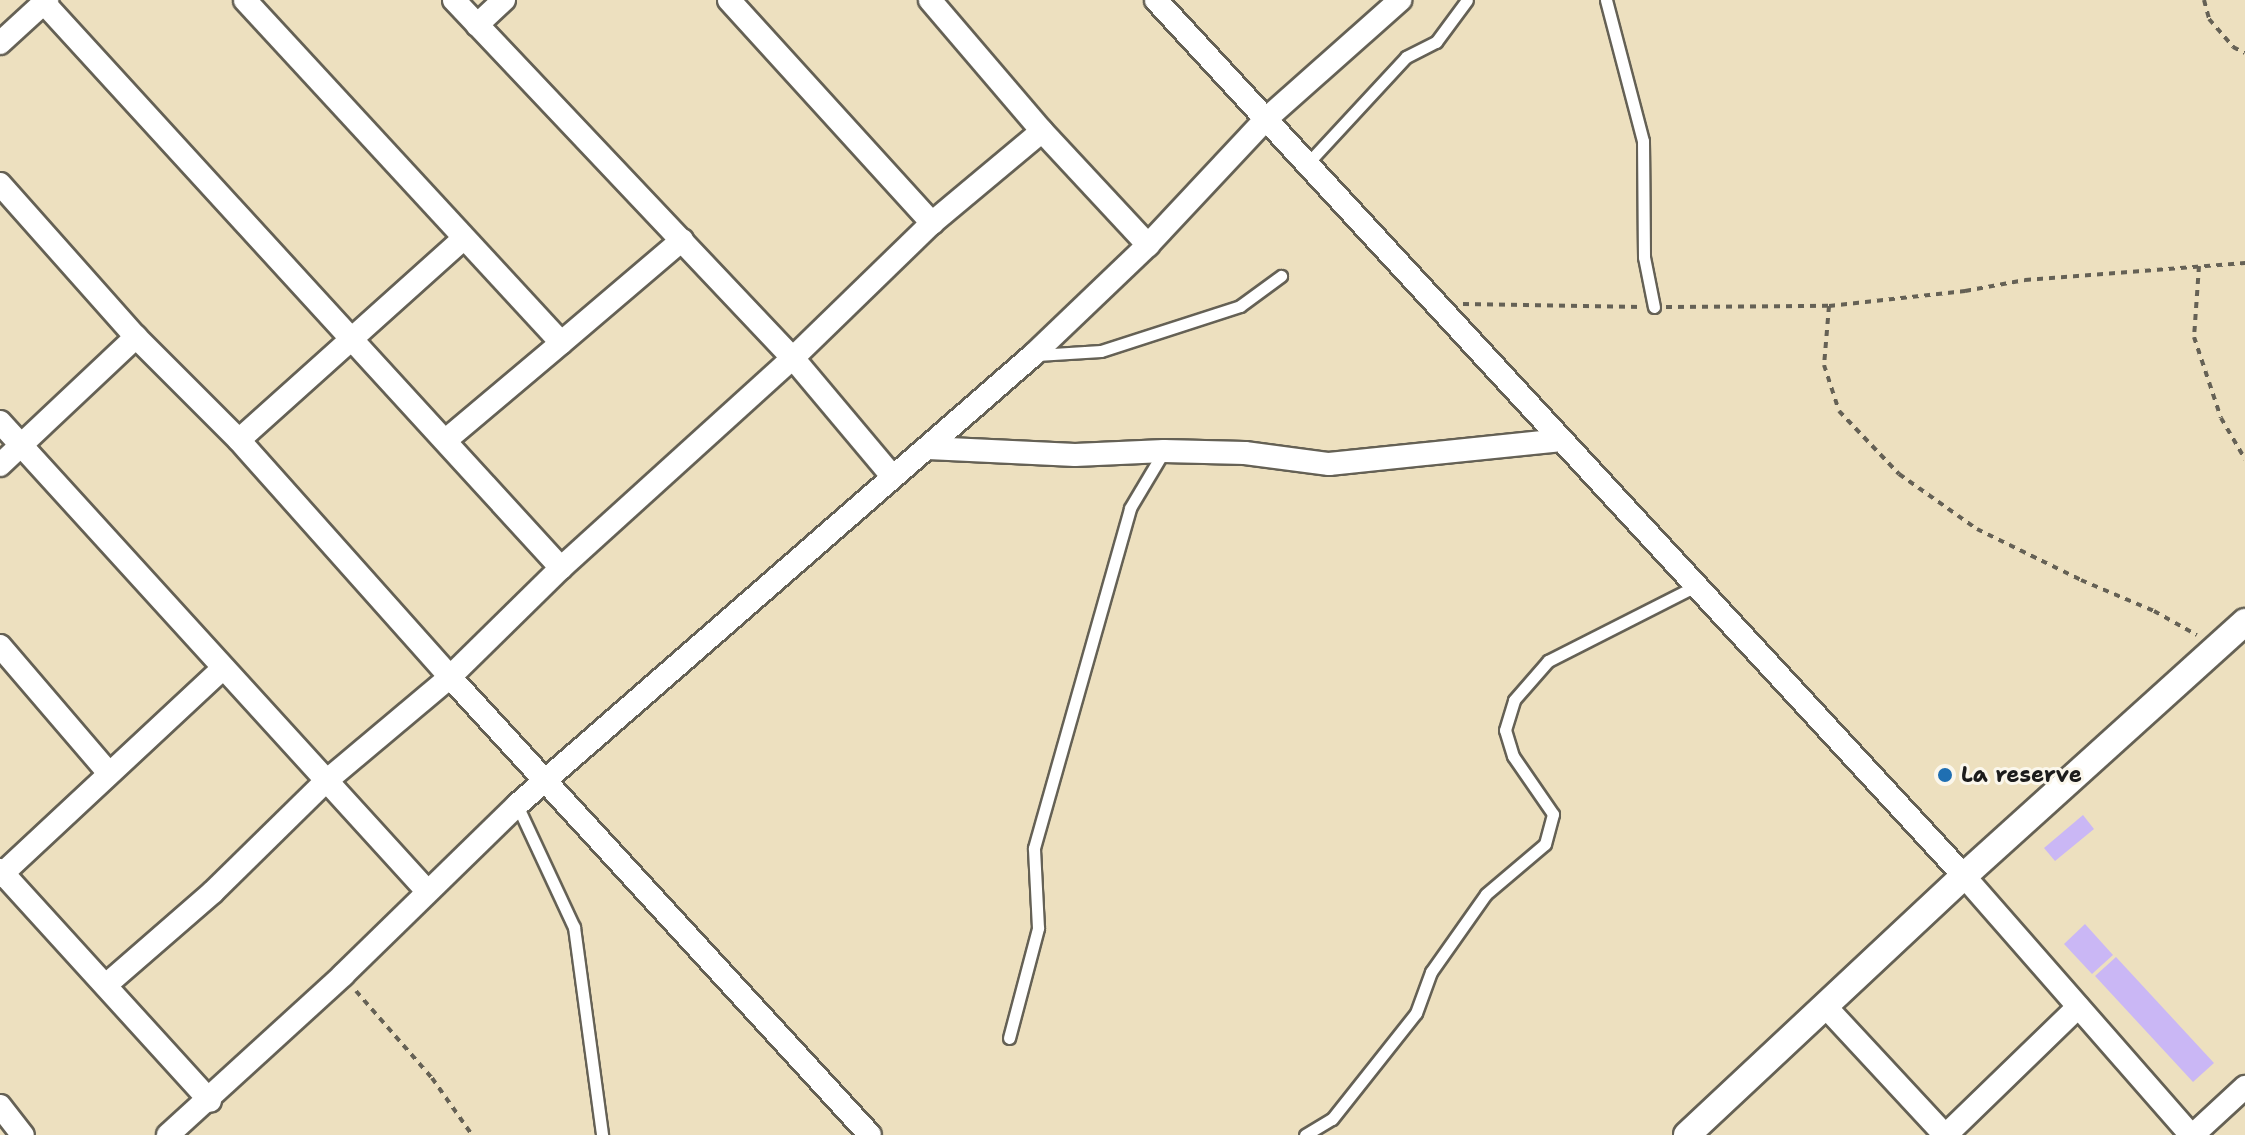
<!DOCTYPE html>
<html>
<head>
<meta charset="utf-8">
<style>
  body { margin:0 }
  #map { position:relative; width:2245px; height:1135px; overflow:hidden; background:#ede0bf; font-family:"Shantell Sans",sans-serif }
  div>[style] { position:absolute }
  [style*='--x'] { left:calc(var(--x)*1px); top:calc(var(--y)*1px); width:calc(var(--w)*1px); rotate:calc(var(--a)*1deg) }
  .building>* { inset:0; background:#cab7f5 }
  .path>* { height:4px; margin-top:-2px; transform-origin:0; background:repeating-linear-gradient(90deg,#656155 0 6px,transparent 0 12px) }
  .roads { filter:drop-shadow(2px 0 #656155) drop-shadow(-2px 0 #656155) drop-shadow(0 2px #656155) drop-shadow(0 -2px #656155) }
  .service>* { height:11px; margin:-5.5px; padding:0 5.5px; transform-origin:5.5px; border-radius:5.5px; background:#fff }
  .minor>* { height:22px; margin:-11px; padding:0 11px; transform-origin:11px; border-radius:11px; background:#fff }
  .tertiary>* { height:26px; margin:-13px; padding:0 13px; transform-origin:13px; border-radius:13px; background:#fff }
  .dots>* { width:22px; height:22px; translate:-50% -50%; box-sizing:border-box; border:4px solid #fbf7ec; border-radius:50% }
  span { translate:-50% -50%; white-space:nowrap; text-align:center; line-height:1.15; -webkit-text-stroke:6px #fbf7ec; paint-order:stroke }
  .poi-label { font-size:22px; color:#1c1c1c; font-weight:700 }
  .left { translate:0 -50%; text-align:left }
</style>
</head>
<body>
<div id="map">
  <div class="building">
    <div style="clip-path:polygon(2083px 815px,2094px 829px,2055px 861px,2044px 848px)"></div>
    <div style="clip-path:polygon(2085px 924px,2113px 955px,2092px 974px,2064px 944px)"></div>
    <div style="clip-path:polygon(2116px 957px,2214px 1063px,2193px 1082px,2095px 976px)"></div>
  </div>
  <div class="path">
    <div style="--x:2204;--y:0;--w:20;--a:75"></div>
    <div style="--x:2209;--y:19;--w:37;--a:49"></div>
    <div style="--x:2233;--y:47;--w:13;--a:27"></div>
    <div style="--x:2199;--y:266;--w:71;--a:94"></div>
    <div style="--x:2194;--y:337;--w:85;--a:71.6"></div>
    <div style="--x:2221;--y:418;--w:48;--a:59.7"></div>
    <div style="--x:1463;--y:304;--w:179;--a:1"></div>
    <div style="--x:1829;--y:306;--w:59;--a:94.8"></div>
    <div style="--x:1824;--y:365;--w:48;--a:71.9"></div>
    <div style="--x:1839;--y:411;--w:87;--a:46.4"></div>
    <div style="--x:1899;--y:474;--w:95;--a:35.2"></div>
    <div style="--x:1977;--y:529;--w:116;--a:26.1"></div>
    <div style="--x:2081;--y:580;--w:79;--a:23"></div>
    <div style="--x:2154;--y:611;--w:49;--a:29.2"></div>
    <div style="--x:1666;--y:307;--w:163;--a:-0.4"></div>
    <div style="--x:1829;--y:306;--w:137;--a:-6.3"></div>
    <div style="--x:1965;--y:291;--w:61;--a:-10.4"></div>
    <div style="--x:2025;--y:280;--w:221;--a:-4.4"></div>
    <div style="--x:356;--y:991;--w:116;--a:48.9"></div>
    <div style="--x:432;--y:1078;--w:70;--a:54.9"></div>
  </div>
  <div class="roads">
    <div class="service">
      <div style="--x:1606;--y:0;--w:146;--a:75.3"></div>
      <div style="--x:1643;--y:141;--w:116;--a:89.5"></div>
      <div style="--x:1644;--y:257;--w:51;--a:78.7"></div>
      <div style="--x:1307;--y:164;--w:146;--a:-47.2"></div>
      <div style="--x:1406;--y:57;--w:34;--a:-27"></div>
      <div style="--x:1436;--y:42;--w:52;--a:-53.6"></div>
      <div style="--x:1037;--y:355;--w:64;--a:-3.6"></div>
      <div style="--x:1101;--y:351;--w:146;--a:-17.9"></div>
      <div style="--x:1240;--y:306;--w:51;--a:-36.2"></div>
      <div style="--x:517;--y:805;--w:135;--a:65"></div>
      <div style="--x:574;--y:927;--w:210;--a:82.3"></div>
      <div style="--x:1009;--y:1038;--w:114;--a:-75.2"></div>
      <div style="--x:1038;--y:928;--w:80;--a:-92.9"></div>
      <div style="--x:1034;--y:848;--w:353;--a:-74.2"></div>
      <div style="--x:1130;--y:508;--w:66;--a:-59.2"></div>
      <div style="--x:1305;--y:1135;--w:31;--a:-31"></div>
      <div style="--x:1332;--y:1119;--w:135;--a:-51.6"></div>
      <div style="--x:1416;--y:1013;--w:44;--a:-69.9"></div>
      <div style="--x:1431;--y:972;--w:95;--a:-54.8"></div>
      <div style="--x:1486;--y:894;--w:77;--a:-40.3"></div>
      <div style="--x:1545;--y:844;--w:31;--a:-75"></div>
      <div style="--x:1553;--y:814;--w:70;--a:-124.6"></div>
      <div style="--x:1513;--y:756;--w:27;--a:-107"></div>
      <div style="--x:1505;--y:730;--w:31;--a:-73"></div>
      <div style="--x:1514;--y:700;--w:52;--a:-48.9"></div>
      <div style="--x:1548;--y:661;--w:166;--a:-26.9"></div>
    </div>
    <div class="minor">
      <div style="--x:245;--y:0;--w:466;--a:47.3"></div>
      <div style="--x:561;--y:343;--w:159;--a:-40.4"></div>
      <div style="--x:454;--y:0;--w:493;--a:46.6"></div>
      <div style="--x:793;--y:358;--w:154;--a:50"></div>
      <div style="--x:729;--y:0;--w:302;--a:47.7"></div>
      <div style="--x:930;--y:0;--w:172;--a:49.5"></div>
      <div style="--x:1042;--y:131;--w:156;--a:47.1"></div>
      <div style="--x:1156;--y:0;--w:1192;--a:47.31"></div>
      <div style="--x:1964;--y:876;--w:344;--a:48.8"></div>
      <div style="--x:44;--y:3;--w:766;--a:47.54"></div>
      <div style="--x:477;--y:25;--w:37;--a:-43"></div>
      <div style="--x:0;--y:43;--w:64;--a:-42.5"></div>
      <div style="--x:0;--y:184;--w:205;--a:48.4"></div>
      <div style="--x:136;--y:337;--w:146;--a:45"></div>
      <div style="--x:239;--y:440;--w:317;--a:48.3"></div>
      <div style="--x:450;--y:677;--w:621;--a:47.48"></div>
      <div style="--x:0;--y:422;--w:634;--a:47.68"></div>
      <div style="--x:239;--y:440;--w:300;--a:-41.9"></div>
      <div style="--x:446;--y:440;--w:150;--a:-40.1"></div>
      <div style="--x:928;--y:448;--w:147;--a:2.7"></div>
      <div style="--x:1075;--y:455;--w:89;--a:-2.6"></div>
      <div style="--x:1164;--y:451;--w:81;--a:1.4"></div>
      <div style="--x:1245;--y:453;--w:85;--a:7.5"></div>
      <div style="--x:1329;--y:464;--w:234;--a:-5.9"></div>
      <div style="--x:0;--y:465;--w:187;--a:-43.3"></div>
      <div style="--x:0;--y:646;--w:166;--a:49.4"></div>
      <div style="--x:0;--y:870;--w:312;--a:47.7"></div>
      <div style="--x:0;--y:876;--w:304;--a:-43"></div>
      <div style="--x:106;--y:985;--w:142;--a:-41"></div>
      <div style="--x:213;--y:892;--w:157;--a:-44.5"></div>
      <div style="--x:325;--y:782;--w:163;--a:-40"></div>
      <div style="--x:450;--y:677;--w:156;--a:-44.5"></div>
      <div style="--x:561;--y:568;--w:313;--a:-42.2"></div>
      <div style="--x:793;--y:358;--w:194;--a:-44.2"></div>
      <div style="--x:932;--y:223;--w:143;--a:-39.9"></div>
      <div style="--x:1825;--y:1006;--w:176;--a:47.1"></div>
      <div style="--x:0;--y:1106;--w:37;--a:52"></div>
      <div style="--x:168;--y:1135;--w:237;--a:-42.4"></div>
      <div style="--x:343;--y:975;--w:243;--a:-44.3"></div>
      <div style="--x:517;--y:805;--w:685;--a:-41.09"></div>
      <div style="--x:1033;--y:355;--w:159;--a:-43.7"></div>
      <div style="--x:1148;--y:245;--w:171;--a:-46.9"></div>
      <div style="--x:1265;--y:120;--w:181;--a:-41.6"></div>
      <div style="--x:1946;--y:1135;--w:184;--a:-44.1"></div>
      <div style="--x:2193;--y:1135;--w:71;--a:-42.7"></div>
    </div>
    <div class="tertiary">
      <div style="--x:1687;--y:1135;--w:379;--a:-43.1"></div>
      <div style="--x:1964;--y:876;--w:379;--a:-42.1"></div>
    </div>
  </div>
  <div class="dots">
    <div style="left:1945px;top:775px;background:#1f6fb2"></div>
  </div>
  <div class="poi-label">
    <span class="left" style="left:1961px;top:775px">La reserve</span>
  </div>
</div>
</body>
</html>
